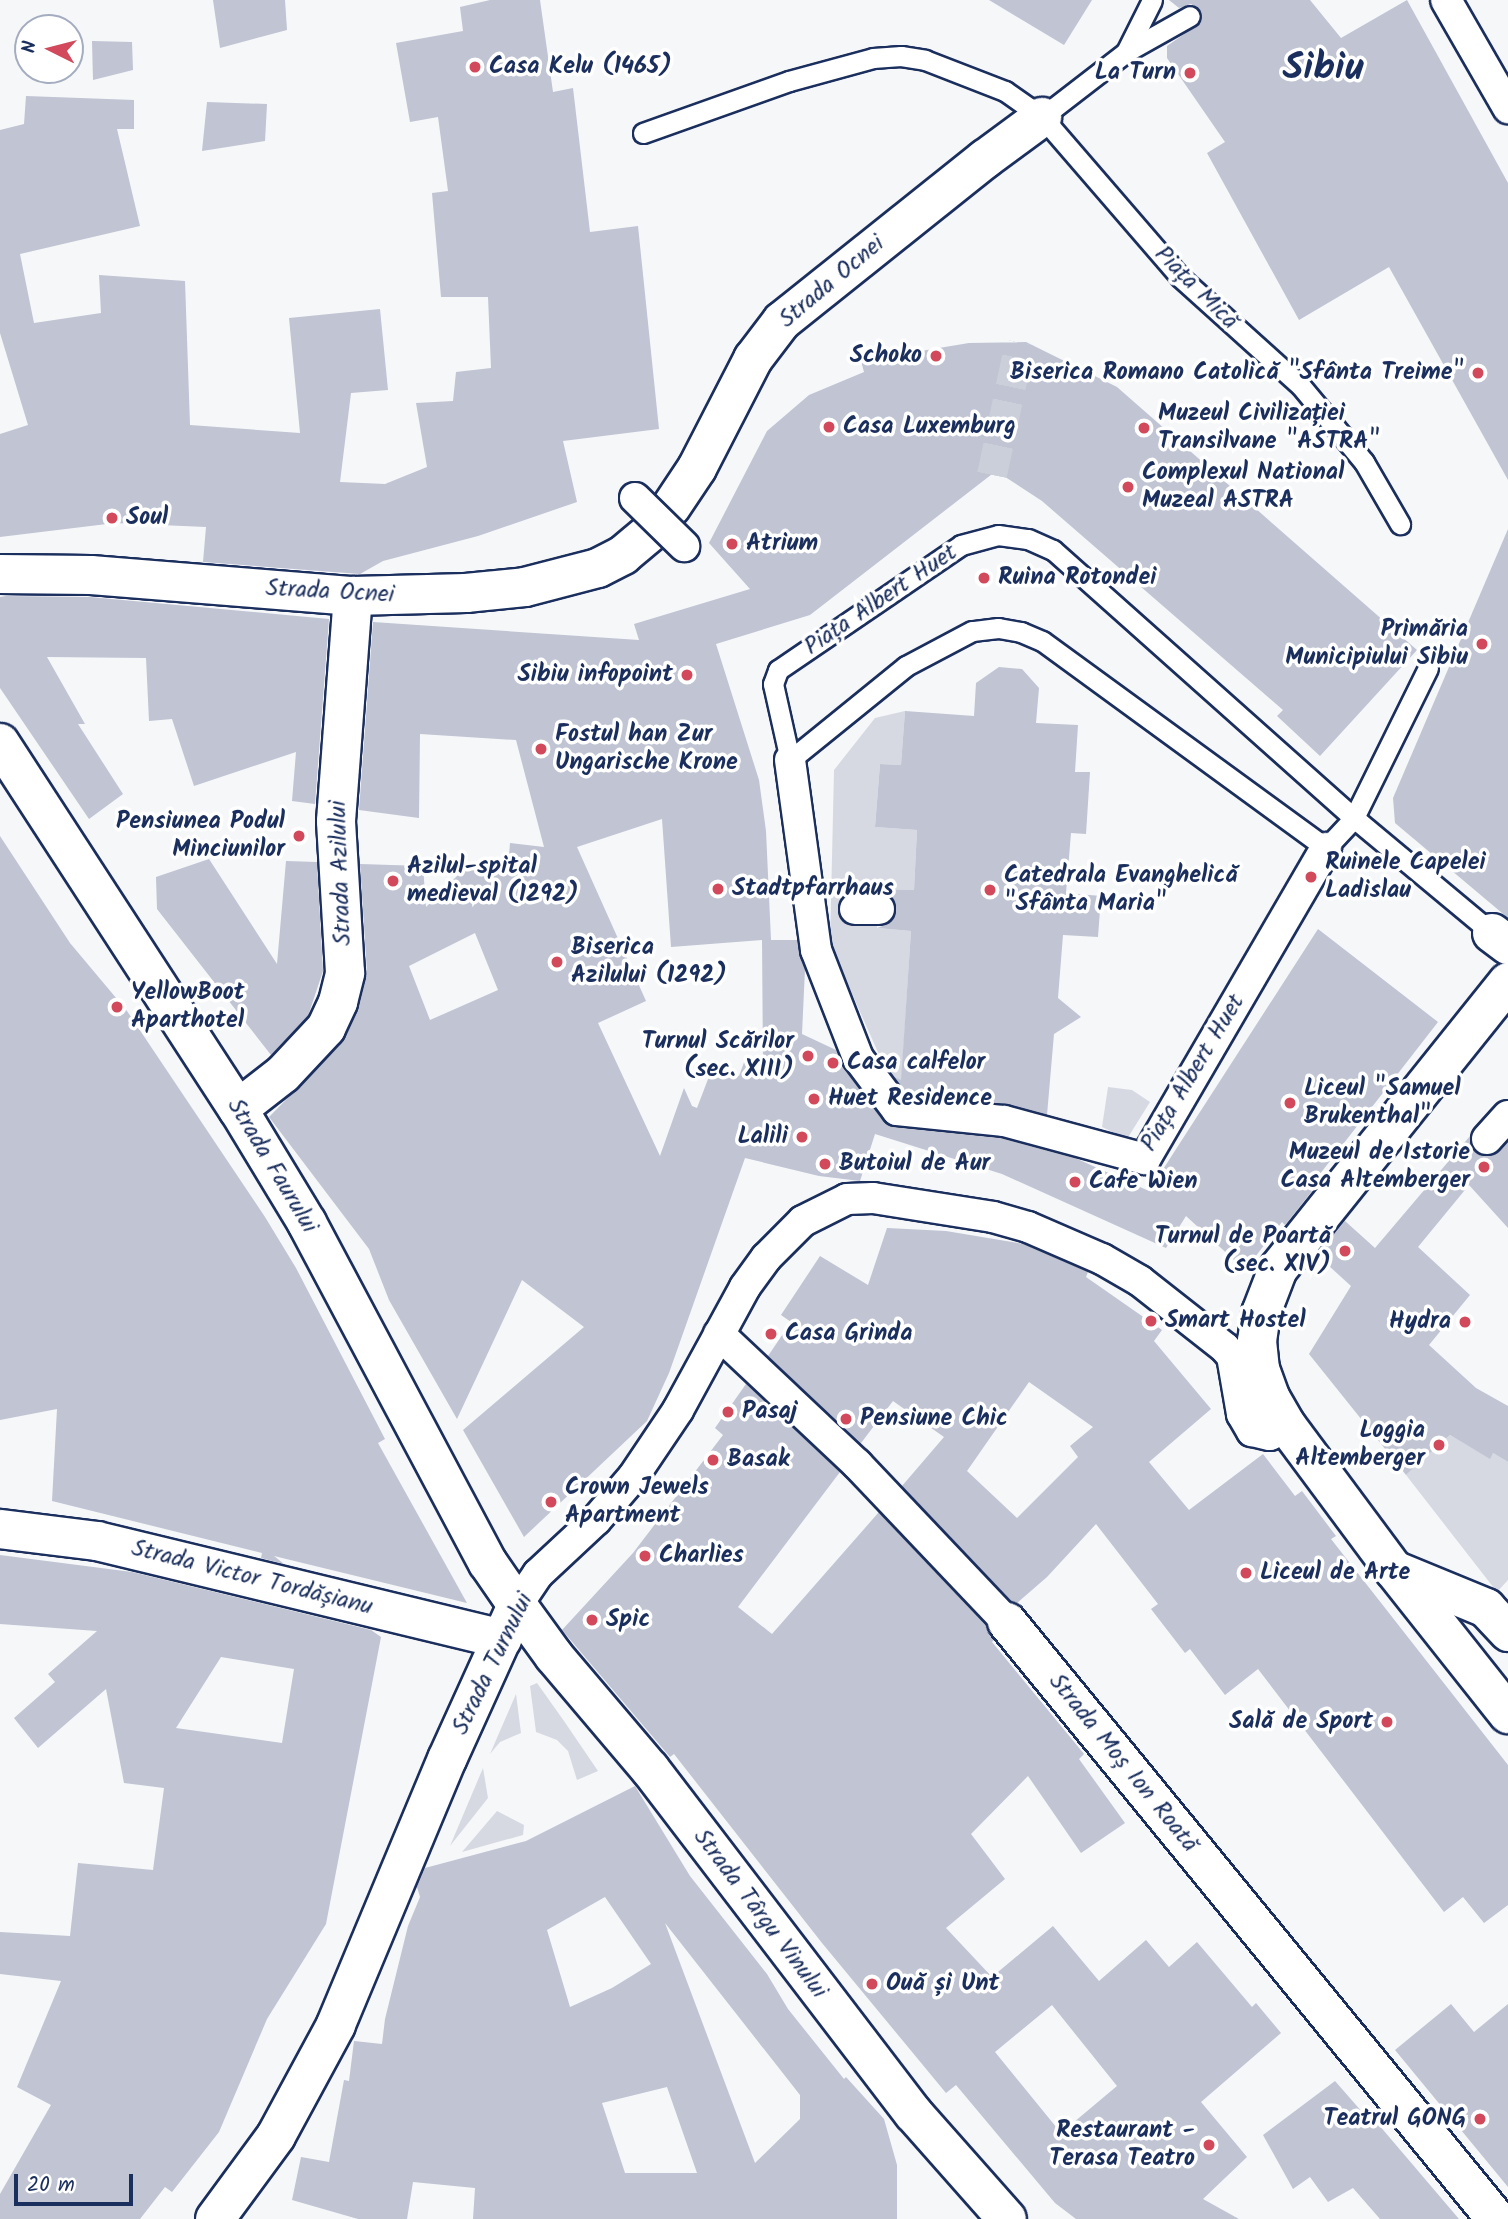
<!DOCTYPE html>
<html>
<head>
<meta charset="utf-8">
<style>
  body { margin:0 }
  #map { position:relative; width:1508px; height:2219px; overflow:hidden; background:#f6f7f9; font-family:Kalam,sans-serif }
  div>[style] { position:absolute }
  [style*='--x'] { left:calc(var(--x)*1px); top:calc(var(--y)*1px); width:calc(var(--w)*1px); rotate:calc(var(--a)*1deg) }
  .green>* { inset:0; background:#d6d9e2 }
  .building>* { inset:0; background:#c0c4d3 }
  .pedestrian-tunnel>* { height:30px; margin-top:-15px; transform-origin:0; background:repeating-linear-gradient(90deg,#cacfda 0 30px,transparent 0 45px) }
  .roads { filter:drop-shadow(2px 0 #1b2f5e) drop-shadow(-2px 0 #1b2f5e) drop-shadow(0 2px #1b2f5e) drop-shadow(0 -2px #1b2f5e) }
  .service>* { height:19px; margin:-9.5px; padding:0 9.5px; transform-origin:9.5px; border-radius:9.5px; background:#fff }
  .pedestrian>* { height:30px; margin:-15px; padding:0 15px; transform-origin:15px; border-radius:15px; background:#fff }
  .minor>* { height:38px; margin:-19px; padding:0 19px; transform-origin:19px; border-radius:19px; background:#fff }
  .tertiary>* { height:38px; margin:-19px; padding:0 19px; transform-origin:19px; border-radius:19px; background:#fff }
  .bridges { filter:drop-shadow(2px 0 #1b2f5e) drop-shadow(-2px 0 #1b2f5e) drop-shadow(0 2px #1b2f5e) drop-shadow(0 -2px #1b2f5e) }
  .pedestrian-bridge>* { height:30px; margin:-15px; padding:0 15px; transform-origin:15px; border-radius:15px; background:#fff }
  .dots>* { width:19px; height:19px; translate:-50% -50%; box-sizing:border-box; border:4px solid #fff; border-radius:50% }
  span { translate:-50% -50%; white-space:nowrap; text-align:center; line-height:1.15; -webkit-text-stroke:7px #fff; paint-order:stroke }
  .poi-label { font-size:24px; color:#1b2f5e; font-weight:700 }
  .left { translate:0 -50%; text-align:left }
  .right { translate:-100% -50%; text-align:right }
  .street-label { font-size:24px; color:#1b2f5e }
  .town-label { font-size:38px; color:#1b2f5e; font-weight:700 }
  .north { position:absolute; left:14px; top:14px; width:70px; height:70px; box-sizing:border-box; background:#fff; border:2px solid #a4acbf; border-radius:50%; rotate:276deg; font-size:19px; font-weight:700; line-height:28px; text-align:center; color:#1b2f5e }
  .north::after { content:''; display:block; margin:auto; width:24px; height:32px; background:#d1495b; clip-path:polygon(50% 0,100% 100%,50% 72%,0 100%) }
  .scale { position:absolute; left:14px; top:2174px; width:119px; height:32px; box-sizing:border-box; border:4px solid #1b2f5e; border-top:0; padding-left:9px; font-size:21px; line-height:24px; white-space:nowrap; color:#1b2f5e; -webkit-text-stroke:5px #fff; paint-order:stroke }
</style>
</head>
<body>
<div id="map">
  <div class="green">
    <div style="clip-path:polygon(905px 711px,901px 765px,880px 764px,875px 827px,917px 830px,914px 890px,880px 889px,877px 928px,911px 931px,900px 1102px,830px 944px,834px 770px,875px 718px)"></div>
    <div style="clip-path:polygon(1108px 1087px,1132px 1090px,1150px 1102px,1127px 1139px,1102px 1127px)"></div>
    <div style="clip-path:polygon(1450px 1435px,1489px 1458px,1493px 1453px,1508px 1462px,1508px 1580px,1497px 1592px,1406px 1475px)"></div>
    <div style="clip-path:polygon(537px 1683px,564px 1721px,598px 1771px,577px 1780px,568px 1751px,557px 1740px,536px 1732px,530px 1686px)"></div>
    <div style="clip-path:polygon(516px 1694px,521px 1733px,500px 1742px,490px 1754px)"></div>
    <div style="clip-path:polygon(483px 1768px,488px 1798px,450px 1846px)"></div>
    <div style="clip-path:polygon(497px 1811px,524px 1825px,523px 1835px,462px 1852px)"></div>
  </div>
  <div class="building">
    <div style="clip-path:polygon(213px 0,285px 0,287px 30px,220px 48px)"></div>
    <div style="clip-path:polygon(490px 0,540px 0,553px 92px,573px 88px,590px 232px,638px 226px,659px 429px,563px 441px,577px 502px,478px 536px,383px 561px,360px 574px,203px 562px,206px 527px,115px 523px,0 537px,0 434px,28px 425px,0 333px,0 130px,24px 124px,26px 96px,134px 100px,134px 129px,117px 129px,140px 226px,20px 254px,34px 323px,101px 313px,99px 275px,185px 281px,190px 425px,300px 433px,289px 318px,380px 309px,388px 390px,351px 393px,340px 482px,385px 484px,427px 467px,416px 403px,453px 401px,456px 372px,491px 368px,488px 297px,441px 297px,432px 193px,448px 191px,438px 117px,410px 122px,396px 43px,463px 31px,460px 7px)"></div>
    <div style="clip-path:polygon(989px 0,1092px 0,1064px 45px)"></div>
    <div style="clip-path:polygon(1169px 0,1310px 0,1341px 38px,1407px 0,1508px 183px,1508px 480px,1389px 267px,1299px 320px,1207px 153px,1225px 142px,1167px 58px,1167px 46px,1200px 23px,1201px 11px,1191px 4px,1179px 8px)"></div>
    <div style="clip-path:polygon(92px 41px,132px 42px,133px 70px,93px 80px)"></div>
    <div style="clip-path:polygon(207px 102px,267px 104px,265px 141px,202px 151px)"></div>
    <div style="clip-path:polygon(evenodd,1026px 342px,1117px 387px,1417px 650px,1320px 756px,1277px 716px,1283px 710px,1042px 501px,996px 471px,810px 615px,716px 644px,759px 780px,766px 831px,771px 940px,797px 940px,805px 969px,802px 1034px,836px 1050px,844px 1068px,889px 1125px,1001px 1138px,1075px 1158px,1149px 1191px,1318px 929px,1438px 1022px,1309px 1188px,1312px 1191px,1285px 1225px,1282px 1222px,1245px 1270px,1186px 1216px,1166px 1248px,1002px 1174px,875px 1134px,860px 1181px,819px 1176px,745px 1158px,669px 1373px,647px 1421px,524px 1537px,463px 1430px,584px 1327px,522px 1280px,457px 1419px,389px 1300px,369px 1249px,269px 1117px,342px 1043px,358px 1011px,367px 972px,360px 864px,423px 866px,426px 907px,465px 868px,508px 869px,510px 843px,544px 847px,516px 740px,420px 734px,419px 818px,359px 810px,373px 622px,639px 640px,634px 624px,750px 589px,709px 543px,767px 431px,809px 395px,864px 372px,861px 361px,969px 343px,1026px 342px,662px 819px,671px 947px,762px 940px,763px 1064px,746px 1057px,739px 1076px,713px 1066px,697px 1108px,692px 1106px,684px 1088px,660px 1156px,598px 1023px,646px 1001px,577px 847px,662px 819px,1026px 342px,475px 933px,498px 990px,430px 1020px,409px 966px,475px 933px)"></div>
    <div style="clip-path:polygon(1508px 529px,1508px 918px,1395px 823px,1393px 798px)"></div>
    <div style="clip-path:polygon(6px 596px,90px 597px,329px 619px,315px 804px,292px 801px,296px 752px,194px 786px,172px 719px,149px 721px,146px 658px,47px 657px,85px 724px,78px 724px,123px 794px,89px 819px,0 688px,0 597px)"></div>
    <div style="clip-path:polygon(999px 667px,1022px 669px,1039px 688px,1036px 723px,1078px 725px,1075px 772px,1090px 772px,1086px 834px,1071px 833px,1066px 893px,1101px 896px,1098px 937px,1063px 935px,1058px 998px,1081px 1017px,1054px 1034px,1047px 1115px,1006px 1104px,906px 1093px,894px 1077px,901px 1080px,911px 931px,877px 928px,888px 924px,896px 910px,894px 900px,880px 889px,914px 890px,917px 830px,875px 827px,880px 764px,901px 765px,905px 711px,974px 716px,976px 683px)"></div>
    <div style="clip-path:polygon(0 836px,70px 943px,127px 1011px,265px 1217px,296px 1268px,385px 1439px,378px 1443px,467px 1603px,274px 1556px,284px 1564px,261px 1558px,262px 1553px,52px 1501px,57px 1409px,0 1420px)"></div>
    <div style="clip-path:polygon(209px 859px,277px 964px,286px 861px,317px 862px,323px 971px,308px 1016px,271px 1055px,157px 909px,156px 877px)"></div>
    <div style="clip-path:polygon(1470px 1136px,1475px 1151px,1484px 1156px,1493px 1155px,1508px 1142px,1508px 1228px,1469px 1185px,1418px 1247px,1470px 1295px,1429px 1345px,1476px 1388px,1508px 1406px,1508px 1462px,1493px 1453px,1490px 1459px,1450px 1435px,1406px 1475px,1309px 1354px,1351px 1286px,1317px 1255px,1345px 1221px,1375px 1248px)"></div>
    <div style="clip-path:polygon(evenodd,887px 1228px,946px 1231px,1024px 1244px,1088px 1272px,1086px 1277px,1162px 1330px,1154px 1341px,1211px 1409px,1149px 1462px,1189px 1510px,1263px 1454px,1295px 1496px,1302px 1491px,1336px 1536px,1331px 1539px,1508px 1765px,1508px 1905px,1484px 1923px,1463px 1897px,1444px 1912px,1258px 1669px,1225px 1695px,1190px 1649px,1185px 1653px,1151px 1609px,1158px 1604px,1096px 1524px,1047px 1577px,1017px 1603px,1011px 1601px,902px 1486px,944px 1437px,893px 1401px,861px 1443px,768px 1356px,791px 1322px,781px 1315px,820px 1256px,868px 1285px,887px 1228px,1029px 1382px,1093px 1427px,1070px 1446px,1078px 1457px,1017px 1518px,967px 1471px,1029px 1382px)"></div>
    <div style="clip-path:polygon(evenodd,746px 1384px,840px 1472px,738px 1607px,772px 1634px,879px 1512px,985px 1625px,994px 1640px,992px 1642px,1084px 1754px,1079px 1759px,1125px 1823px,1081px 1853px,1028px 1776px,971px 1834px,1005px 1879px,946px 1928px,992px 1977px,1053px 1926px,1099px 1981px,1146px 1940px,1169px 1967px,1197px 1942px,1252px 2007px,1256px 2003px,1281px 2033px,1201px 2102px,1247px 2157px,1203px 2199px,1239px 2219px,1076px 2219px,1055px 2203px,956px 2085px,946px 2093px,822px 1943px,674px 1754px,670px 1757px,562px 1630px,633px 1553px,723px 1435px,715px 1428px,746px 1384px,1052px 2005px,1117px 2086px,1061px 2133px,995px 2052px,1052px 2005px)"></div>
    <div style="clip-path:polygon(evenodd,0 1555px,132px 1572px,371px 1630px,381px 1637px,326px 1924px,267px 2019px,219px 2132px,172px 2192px,165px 2187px,140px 2219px,0 2219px,0 2194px,51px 2105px,17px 2087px,61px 1981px,0 1974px,0 1932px,70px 1936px,78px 1863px,153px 1870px,164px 1788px,124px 1783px,106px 1689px,38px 1748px,14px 1718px,55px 1682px,48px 1674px,97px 1631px,0 1624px,0 1555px,221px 1657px,294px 1669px,282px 1743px,176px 1728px,221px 1657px)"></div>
    <div style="clip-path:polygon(evenodd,635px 1786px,690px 1876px,767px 1974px,788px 2009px,844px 2079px,846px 2077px,884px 2119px,897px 2165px,897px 2219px,473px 2219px,475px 2188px,413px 2182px,407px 2219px,358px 2219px,292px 2200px,301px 2157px,329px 2162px,344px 2080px,349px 2081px,354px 2041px,382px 2044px,385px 2019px,408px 1926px,420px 1897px,417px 1887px,425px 1868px,526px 1841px,635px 1786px,605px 1897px,651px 1964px,612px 1988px,570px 2007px,547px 1930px,605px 1897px,635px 1786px,665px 1923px,800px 2095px,800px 2119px,755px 2163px,665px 1923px,635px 1786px,667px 2087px,697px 2173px,625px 2173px,602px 2103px,667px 2087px)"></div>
    <div style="clip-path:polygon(1451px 2004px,1474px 2032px,1508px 2004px,1508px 2187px,1395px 2050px)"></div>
    <div style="clip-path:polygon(1335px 2081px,1370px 2121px,1373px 2118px,1459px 2219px,1380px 2219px,1353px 2188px,1328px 2202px,1310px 2177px,1293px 2189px,1263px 2135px)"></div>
  </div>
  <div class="pedestrian-tunnel">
    <div style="--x:992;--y:475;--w:135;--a:-78"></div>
  </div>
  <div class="roads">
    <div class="service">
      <div style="--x:1126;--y:52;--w:58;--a:-63.4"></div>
      <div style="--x:1042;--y:117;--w:106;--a:-37.7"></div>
      <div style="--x:1126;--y:52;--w:73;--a:-29.4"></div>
      <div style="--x:643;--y:133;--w:155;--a:-19.6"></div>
      <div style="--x:789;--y:81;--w:87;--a:-15.3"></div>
      <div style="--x:873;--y:58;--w:28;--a:-4"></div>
      <div style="--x:901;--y:56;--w:24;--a:9"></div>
      <div style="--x:925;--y:60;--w:86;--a:21.2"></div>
      <div style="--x:1005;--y:91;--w:45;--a:35.1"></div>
      <div style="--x:1042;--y:117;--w:211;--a:49.2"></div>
      <div style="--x:1180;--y:277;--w:161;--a:42"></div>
      <div style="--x:1300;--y:385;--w:100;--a:50.3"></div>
      <div style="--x:1364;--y:462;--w:72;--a:59.9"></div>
      <div style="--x:998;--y:535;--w:30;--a:8"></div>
      <div style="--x:1028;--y:539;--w:27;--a:24"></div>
      <div style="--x:1053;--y:550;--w:403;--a:41.7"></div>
      <div style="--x:1354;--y:818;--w:41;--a:133"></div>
      <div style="--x:1326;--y:848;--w:351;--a:-143.9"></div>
      <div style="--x:1042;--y:641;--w:23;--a:-157"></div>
      <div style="--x:1021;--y:632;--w:23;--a:-170"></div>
      <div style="--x:998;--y:628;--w:26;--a:173"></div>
      <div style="--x:972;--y:631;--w:75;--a:152.1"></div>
      <div style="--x:906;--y:666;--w:149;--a:141"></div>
      <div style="--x:790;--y:760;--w:78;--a:-102.6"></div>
      <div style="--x:773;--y:684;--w:15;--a:-70"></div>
      <div style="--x:778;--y:670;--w:222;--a:-34.3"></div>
      <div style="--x:961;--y:545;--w:38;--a:-15"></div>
      <div style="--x:1428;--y:668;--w:167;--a:116.3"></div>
      <div style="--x:1354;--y:818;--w:180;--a:39.8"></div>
    </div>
    <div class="pedestrian">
      <div style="--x:1446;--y:0;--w:125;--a:60.1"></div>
      <div style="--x:790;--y:760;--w:192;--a:82.2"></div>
      <div style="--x:816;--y:950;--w:116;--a:68.7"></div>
      <div style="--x:858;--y:1058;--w:65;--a:53.1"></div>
      <div style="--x:897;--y:1110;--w:108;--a:5.9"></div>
      <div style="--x:1004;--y:1121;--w:146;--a:15.1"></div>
      <div style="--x:1145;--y:1159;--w:360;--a:-59.8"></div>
      <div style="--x:855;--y:909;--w:24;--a:0"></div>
      <div style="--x:1487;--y:1139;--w:31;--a:-48"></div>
      <div style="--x:719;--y:1334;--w:190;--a:43.3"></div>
      <div style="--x:857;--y:1464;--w:218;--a:46.5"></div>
      <div style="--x:517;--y:1605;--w:37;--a:-56"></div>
      <div style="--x:538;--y:1574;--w:79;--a:-43"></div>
      <div style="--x:596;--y:1520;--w:57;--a:-49.3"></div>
      <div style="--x:633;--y:1477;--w:81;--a:-56.1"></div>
      <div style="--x:678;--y:1410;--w:140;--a:-61.4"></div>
      <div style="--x:745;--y:1287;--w:36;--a:-54"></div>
      <div style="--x:766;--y:1258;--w:52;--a:-45"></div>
      <div style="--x:803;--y:1221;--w:49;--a:-26.6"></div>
      <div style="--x:847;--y:1199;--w:26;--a:-2"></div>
      <div style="--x:873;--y:1198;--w:121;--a:9"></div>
      <div style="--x:993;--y:1217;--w:36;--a:16"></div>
      <div style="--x:1028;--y:1227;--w:81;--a:23.4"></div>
      <div style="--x:1102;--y:1259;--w:44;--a:30.1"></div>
      <div style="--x:1140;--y:1281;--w:108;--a:38.2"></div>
      <div style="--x:1225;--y:1348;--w:11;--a:49"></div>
      <div style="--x:1232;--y:1356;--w:59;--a:80.2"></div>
      <div style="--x:1242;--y:1414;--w:20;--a:60"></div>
      <div style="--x:1252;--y:1431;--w:18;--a:13"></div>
      <div style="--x:1270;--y:1435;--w:19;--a:-28"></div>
    </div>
    <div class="minor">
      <div style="--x:671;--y:507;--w:47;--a:-56.3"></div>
      <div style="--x:697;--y:468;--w:123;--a:-62.8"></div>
      <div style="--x:753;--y:359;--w:48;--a:-52.7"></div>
      <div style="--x:782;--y:321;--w:260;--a:-38.6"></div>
      <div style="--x:985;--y:159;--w:71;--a:-36.4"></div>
      <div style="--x:0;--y:574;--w:91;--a:0.6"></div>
      <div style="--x:91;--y:575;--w:263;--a:4.6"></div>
      <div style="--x:353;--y:596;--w:113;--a:-1.5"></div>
      <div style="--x:466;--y:593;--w:59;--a:-5.8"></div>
      <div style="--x:525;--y:587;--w:75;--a:-14.6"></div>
      <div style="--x:598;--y:568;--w:28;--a:-27"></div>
      <div style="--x:623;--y:555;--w:33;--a:-40"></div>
      <div style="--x:1492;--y:933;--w:20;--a:37"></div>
      <div style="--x:238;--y:1109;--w:57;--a:-37.9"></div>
      <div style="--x:283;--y:1074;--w:63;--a:-46.9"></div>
      <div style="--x:326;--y:1028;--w:29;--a:-65"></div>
      <div style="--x:338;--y:1002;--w:30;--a:-76"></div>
      <div style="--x:345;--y:973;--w:152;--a:-93.4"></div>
      <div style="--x:336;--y:821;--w:226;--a:-85.7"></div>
      <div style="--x:0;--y:1529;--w:98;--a:7.1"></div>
      <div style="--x:97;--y:1541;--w:417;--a:13.6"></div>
      <div style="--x:1394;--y:1570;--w:100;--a:22.4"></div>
      <div style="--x:1486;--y:1608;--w:33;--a:47"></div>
      <div style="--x:517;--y:1605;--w:63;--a:54"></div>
      <div style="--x:554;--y:1656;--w:148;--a:49.7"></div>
      <div style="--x:650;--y:1769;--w:434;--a:52.6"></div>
      <div style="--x:914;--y:2114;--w:140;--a:48.5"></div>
      <div style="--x:1007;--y:1622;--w:772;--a:50.68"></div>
    </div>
    <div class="tertiary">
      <div style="--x:0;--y:743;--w:437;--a:57"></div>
      <div style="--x:238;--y:1109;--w:133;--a:58.8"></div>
      <div style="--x:307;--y:1223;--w:385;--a:62"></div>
      <div style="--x:488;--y:1563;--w:51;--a:55.4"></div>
      <div style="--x:517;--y:1605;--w:169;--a:114.4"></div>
      <div style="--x:447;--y:1759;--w:288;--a:112.7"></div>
      <div style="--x:336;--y:2025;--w:126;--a:118.4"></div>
      <div style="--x:276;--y:2136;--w:103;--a:126.3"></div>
      <div style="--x:1508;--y:982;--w:368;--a:128.7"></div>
      <div style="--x:1278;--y:1269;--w:47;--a:111.1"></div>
      <div style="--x:1261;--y:1313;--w:28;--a:98"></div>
      <div style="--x:1257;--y:1341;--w:28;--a:84"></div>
      <div style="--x:1260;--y:1369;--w:30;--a:70"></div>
      <div style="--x:1270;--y:1397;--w:34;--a:60"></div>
      <div style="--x:1287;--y:1426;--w:179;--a:53.4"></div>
      <div style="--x:1394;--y:1570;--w:184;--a:51.6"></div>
    </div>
  </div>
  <div class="bridges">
    <div class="pedestrian-bridge">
      <div style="--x:635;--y:498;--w:69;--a:44.4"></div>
    </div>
  </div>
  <div class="dots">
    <div style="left:475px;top:67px;background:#d1495b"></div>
    <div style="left:1190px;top:73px;background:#d1495b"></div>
    <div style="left:936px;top:356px;background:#d1495b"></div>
    <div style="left:1478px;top:373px;background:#d1495b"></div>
    <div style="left:829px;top:427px;background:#d1495b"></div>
    <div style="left:1144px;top:428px;background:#d1495b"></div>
    <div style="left:1128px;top:487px;background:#d1495b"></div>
    <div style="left:112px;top:518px;background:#d1495b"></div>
    <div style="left:732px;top:544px;background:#d1495b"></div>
    <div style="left:984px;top:578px;background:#d1495b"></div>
    <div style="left:1482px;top:644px;background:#d1495b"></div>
    <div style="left:687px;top:675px;background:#d1495b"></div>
    <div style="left:541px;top:749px;background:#d1495b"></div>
    <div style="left:299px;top:836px;background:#d1495b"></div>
    <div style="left:1311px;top:877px;background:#d1495b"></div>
    <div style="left:393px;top:881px;background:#d1495b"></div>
    <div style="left:718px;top:889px;background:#d1495b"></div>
    <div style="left:990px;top:890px;background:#d1495b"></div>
    <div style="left:557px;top:962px;background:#d1495b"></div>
    <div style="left:117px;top:1007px;background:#d1495b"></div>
    <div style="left:808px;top:1056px;background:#d1495b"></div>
    <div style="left:833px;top:1063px;background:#d1495b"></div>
    <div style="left:814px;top:1099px;background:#d1495b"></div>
    <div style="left:1290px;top:1103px;background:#d1495b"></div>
    <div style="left:802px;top:1137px;background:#d1495b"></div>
    <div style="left:825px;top:1164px;background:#d1495b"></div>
    <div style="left:1484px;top:1167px;background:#d1495b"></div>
    <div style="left:1075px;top:1182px;background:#d1495b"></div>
    <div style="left:1345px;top:1251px;background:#d1495b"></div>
    <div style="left:1151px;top:1321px;background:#d1495b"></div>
    <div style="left:1465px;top:1322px;background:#d1495b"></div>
    <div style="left:771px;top:1334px;background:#d1495b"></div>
    <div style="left:728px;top:1412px;background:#d1495b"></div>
    <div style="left:846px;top:1419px;background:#d1495b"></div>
    <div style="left:1439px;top:1445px;background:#d1495b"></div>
    <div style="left:713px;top:1460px;background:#d1495b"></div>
    <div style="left:551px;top:1502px;background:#d1495b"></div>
    <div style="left:645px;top:1556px;background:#d1495b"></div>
    <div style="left:1246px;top:1573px;background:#d1495b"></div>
    <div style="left:592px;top:1620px;background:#d1495b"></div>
    <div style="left:1387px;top:1722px;background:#d1495b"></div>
    <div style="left:872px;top:1984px;background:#d1495b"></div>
    <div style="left:1480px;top:2119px;background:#d1495b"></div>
    <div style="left:1209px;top:2145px;background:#d1495b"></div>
  </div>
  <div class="poi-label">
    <span class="left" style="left:489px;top:67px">Casa Kelu (1465)</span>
    <span class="right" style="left:1176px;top:73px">La Turn</span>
    <span class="right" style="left:922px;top:356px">Schoko</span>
    <span class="right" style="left:1464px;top:373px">Biserica Romano Catolică "Sfânta Treime"</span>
    <span class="left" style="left:1158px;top:428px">Muzeul Civilizației<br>Transilvane "ASTRA"</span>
    <span class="left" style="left:843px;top:427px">Casa Luxemburg</span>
    <span class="left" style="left:1142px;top:487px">Complexul National<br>Muzeal ASTRA</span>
    <span class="left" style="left:126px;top:518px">Soul</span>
    <span class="left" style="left:746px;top:544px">Atrium</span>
    <span class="left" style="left:998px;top:578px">Ruina Rotondei</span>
    <span class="right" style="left:1468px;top:644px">Primăria<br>Municipiului Sibiu</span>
    <span class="right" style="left:673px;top:675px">Sibiu infopoint</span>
    <span class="left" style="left:555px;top:749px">Fostul han Zur<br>Ungarische Krone</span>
    <span class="right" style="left:285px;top:836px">Pensiunea Podul<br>Minciunilor</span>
    <span class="left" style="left:1325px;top:877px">Ruinele Capelei<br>Ladislau</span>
    <span class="left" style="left:407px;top:881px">Azilul-spital<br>medieval (1292)</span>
    <span class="left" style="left:1004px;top:890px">Catedrala Evanghelică<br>"Sfânta Maria"</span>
    <span class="left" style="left:732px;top:889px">Stadtpfarrhaus</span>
    <span class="left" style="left:571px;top:962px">Biserica<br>Azilului (1292)</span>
    <span class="left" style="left:131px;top:1007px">YellowBoot<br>Aparthotel</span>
    <span class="right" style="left:794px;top:1056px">Turnul Scărilor<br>(sec. XIII)</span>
    <span class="left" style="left:847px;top:1063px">Casa calfelor</span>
    <span class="left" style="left:1304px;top:1103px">Liceul "Samuel<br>Brukenthal"</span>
    <span class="left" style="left:828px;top:1099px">Huet Residence</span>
    <span class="right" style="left:788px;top:1137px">Lalili</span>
    <span class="right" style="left:1470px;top:1167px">Muzeul de Istorie<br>Casa Altemberger</span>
    <span class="left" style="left:839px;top:1164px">Butoiul de Aur</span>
    <span class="left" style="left:1089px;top:1182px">Cafe Wien</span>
    <span class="right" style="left:1331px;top:1251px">Turnul de Poartă<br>(sec. XIV)</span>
    <span class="left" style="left:1165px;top:1321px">Smart Hostel</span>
    <span class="right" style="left:1451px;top:1322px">Hydra</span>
    <span class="left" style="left:785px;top:1334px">Casa Grinda</span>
    <span class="left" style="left:742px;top:1412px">Pasaj</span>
    <span class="left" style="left:860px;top:1419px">Pensiune Chic</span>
    <span class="right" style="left:1425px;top:1445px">Loggia<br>Altemberger</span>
    <span class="left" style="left:727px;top:1460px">Basak</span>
    <span class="left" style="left:565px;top:1502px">Crown Jewels<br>Apartment</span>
    <span class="left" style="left:659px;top:1556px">Charlies</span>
    <span class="left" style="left:1260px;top:1573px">Liceul de Arte</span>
    <span class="left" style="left:606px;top:1620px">Spic</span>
    <span class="right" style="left:1373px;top:1722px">Sală de Sport</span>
    <span class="left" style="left:886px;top:1984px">Ouă și Unt</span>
    <span class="right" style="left:1466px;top:2119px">Teatrul GONG</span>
    <span class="right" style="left:1195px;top:2145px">Restaurant -<br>Terasa Teatro</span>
  </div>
  <div class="street-label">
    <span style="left:832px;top:282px;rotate:-40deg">Strada Ocnei</span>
    <span style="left:1196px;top:288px;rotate:45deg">Piața Mică</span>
    <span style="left:330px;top:592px;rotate:3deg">Strada Ocnei</span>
    <span style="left:881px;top:600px;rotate:-34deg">Piața Albert Huet</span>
    <span style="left:341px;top:873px;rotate:-92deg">Strada Azilului</span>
    <span style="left:1193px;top:1073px;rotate:-59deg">Piața Albert Huet</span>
    <span style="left:272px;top:1166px;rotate:59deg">Strada Faurului</span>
    <span style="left:252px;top:1578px;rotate:14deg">Strada Victor Tordășianu</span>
    <span style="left:493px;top:1664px;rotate:-64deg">Strada Turnului</span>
    <span style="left:1123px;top:1763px;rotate:51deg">Strada Moș Ion Roată</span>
    <span style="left:760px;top:1914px;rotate:53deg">Strada Târgu Vinului</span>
  </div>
  <div class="town-label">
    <span style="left:1323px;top:70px">Sibiu</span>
  </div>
  <div class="north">N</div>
  <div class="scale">20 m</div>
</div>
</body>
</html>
